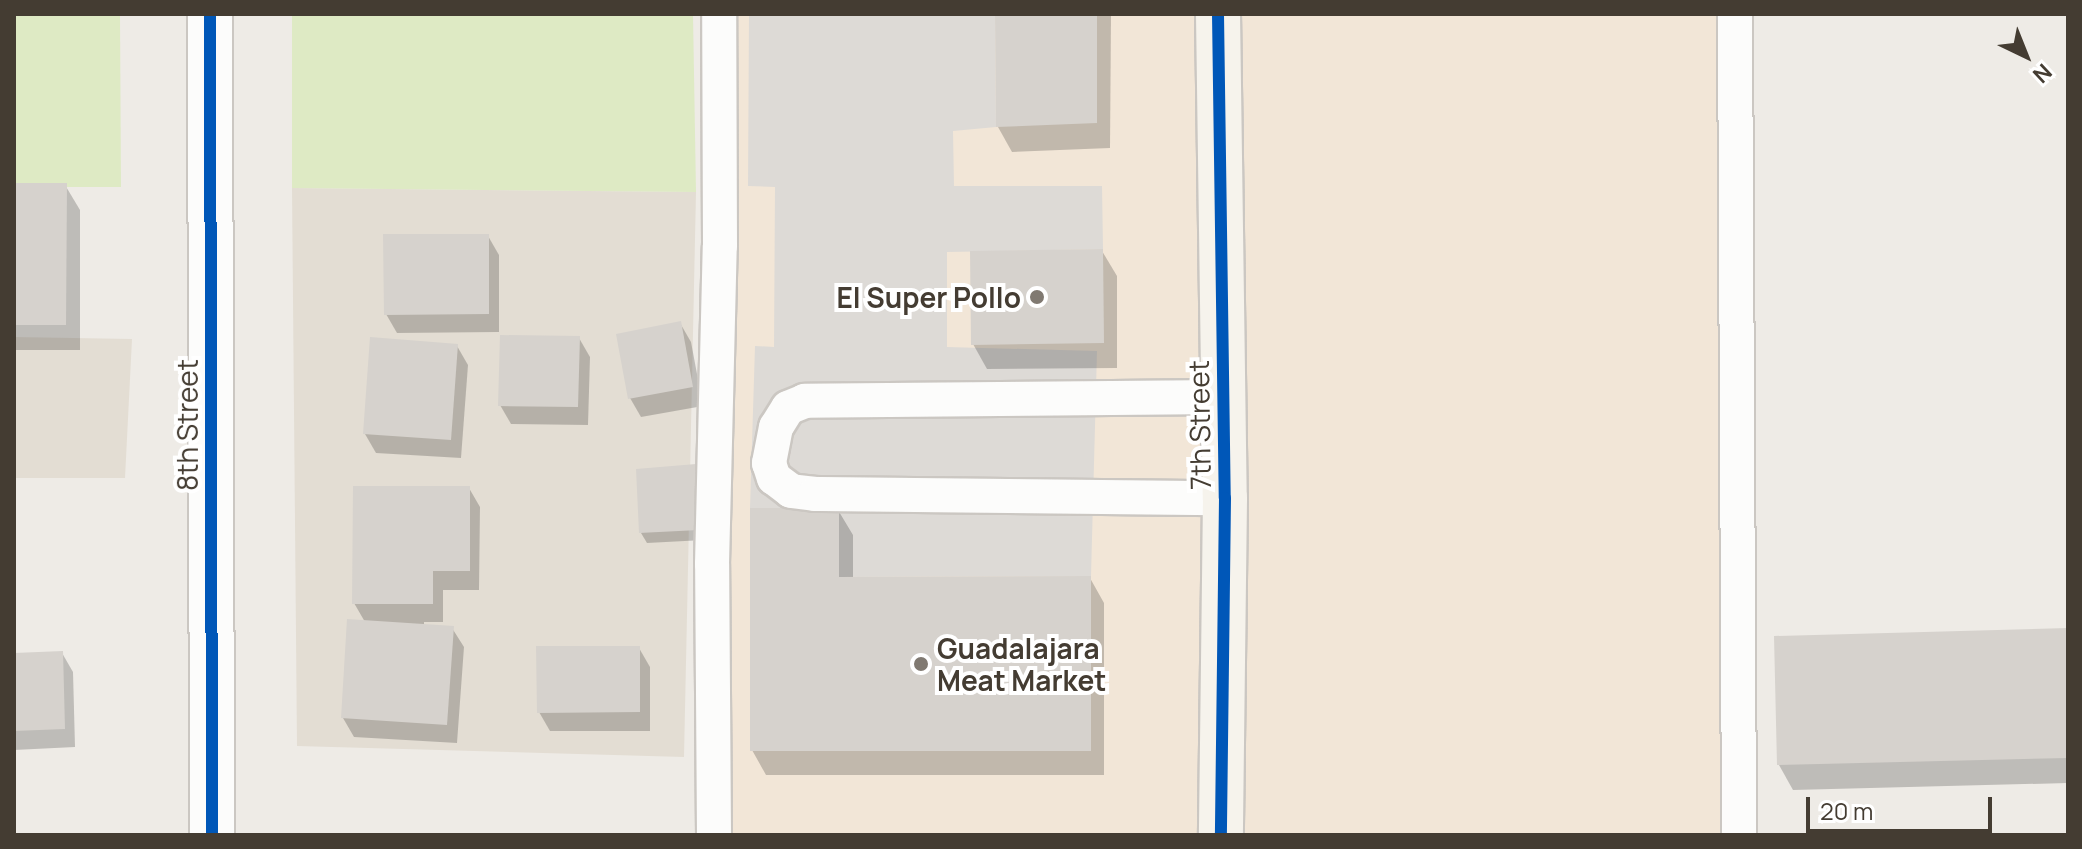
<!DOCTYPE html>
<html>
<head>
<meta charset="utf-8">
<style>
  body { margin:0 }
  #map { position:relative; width:2082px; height:849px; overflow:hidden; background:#eeebe6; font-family:Manrope,sans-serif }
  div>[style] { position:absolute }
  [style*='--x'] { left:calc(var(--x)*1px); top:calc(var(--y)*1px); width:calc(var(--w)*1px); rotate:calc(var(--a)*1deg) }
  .residential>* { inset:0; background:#e3ddd3 }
  .commercial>* { inset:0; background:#f2e6d7 }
  .green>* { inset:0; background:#deeac4 }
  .parking>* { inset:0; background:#dddad6 }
  .shadow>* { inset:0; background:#0003 }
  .building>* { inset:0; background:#d6d2cd }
  .roads { filter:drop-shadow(2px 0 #cbc7c2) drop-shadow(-2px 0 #cbc7c2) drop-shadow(0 2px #cbc7c2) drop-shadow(0 -2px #cbc7c2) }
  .lane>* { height:34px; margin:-17px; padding:0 17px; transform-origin:17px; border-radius:17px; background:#fcfcfb }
  .street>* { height:44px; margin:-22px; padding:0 22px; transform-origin:22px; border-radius:22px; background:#fcfcfb }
  .secondary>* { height:44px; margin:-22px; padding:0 22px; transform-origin:22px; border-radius:22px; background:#f6f3ec }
  .cycleway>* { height:12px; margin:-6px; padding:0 6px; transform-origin:6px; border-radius:6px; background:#0057b8 }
  .dots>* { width:22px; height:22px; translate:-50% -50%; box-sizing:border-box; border:4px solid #fff; border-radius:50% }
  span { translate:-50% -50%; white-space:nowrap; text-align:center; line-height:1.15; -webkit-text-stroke:8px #fff; paint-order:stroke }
  .poi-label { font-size:28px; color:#443c32; font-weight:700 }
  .right { translate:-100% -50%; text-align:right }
  .left { translate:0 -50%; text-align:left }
  .street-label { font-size:28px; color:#443c32 }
  .frame { position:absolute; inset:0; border:16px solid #443c32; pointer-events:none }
  .north { position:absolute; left:1986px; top:16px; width:80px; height:80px; -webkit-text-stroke:6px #fff; paint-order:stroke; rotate:137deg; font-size:22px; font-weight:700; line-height:32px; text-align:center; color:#443c32 }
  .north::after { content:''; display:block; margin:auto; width:28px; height:36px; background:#443c32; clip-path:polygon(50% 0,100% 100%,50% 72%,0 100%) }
  .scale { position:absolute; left:1806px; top:797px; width:186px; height:36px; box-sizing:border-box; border:4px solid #443c32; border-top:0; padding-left:10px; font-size:24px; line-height:28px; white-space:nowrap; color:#443c32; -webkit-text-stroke:6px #fff; paint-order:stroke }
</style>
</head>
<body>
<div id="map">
  <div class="residential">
    <div style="clip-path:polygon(292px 188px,696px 192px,684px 757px,297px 746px)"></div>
    <div style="clip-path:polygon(14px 337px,132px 339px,125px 478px,14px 478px)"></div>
  </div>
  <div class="commercial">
    <div style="clip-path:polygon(732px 14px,1730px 14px,1726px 835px,723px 835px)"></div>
  </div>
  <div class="green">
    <div style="clip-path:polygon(14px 14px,120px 14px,121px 187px,14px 187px)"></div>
    <div style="clip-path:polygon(292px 14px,693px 14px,696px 192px,292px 188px)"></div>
  </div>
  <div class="parking">
    <div style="clip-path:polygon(749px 14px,995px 14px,996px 127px,953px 131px,954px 186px,1102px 186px,1103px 249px,947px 252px,947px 347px,1097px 351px,1091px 576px,839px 577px,839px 508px,750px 508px,755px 346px,774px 347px,775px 187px,748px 186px)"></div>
  </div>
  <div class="shadow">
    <div style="clip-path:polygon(997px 14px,1111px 14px,1110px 148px,1012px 152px,998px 127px)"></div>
    <div style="clip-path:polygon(14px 185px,65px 185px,80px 210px,80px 350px,14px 350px)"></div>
    <div style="clip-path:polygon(488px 236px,499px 255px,499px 332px,397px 333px,386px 314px)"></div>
    <div style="clip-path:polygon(1102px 251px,1117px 276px,1117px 368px,987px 369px,973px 344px)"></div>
    <div style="clip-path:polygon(680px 323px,691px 342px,703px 406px,641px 417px,630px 398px)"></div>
    <div style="clip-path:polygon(579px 338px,590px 357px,588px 425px,511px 424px,500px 405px)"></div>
    <div style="clip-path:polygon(457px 346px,468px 365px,461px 458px,376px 453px,365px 434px)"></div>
    <div style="clip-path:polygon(695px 467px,701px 476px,704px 540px,647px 543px,641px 533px)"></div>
    <div style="clip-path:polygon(469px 488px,480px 507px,479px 590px,443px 590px,443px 622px,424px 622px,424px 626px,452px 628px,464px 647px,457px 743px,354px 737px,343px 718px,365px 622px,354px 603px)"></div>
    <div style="clip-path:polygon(838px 510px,853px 535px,853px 579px,1090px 578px,1104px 603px,1104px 775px,766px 775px,752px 750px)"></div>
    <div style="clip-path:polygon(2068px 630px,2068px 783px,1793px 790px,1779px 765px)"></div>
    <div style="clip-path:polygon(639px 648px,650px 667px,650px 731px,550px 731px,539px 712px)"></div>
    <div style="clip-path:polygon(62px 653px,73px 672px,75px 747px,14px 750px,14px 655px)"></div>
  </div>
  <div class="building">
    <div style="clip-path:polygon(995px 14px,1097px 14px,1097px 123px,996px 127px)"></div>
    <div style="clip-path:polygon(14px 183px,67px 183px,66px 325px,14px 325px)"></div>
    <div style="clip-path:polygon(383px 234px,489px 234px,489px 314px,384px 315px)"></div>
    <div style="clip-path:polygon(1103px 249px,1104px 343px,971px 345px,970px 251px)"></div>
    <div style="clip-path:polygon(681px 321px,693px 387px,628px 399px,616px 334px)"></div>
    <div style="clip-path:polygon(500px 335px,580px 336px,578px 407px,498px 406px)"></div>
    <div style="clip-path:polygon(370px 337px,458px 344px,451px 440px,363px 434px)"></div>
    <div style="clip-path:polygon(696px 464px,699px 530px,639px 533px,636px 469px)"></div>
    <div style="clip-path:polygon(353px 486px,470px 486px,470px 571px,433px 571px,433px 604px,352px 604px)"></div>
    <div style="clip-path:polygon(750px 508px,839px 508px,839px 577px,1091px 576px,1091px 751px,750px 751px)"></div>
    <div style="clip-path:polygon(347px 619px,454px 626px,447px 725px,341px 718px)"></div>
    <div style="clip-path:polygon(2068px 628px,2068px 758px,1777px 765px,1774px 636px)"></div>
    <div style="clip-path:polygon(536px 646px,640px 646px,640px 712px,537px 713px)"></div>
    <div style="clip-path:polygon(63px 651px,65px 729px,14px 731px,14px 653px)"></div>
  </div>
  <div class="roads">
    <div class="lane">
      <div style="--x:1735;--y:14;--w:821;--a:89.72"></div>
      <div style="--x:1223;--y:397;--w:418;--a:179.5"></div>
      <div style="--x:805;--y:401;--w:18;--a:158"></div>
      <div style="--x:788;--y:408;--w:22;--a:122"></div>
      <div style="--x:776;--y:427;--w:37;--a:101"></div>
      <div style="--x:769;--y:463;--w:16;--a:72"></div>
      <div style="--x:774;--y:478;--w:21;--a:37"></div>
      <div style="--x:791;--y:491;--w:24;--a:7"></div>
      <div style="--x:815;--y:494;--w:410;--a:0.6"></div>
      <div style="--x:714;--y:835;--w:271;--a:-90.4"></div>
      <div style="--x:712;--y:564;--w:318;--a:-88.6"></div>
      <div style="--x:720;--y:246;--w:232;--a:-90.2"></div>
    </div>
    <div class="street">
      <div style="--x:210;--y:14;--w:821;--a:89.86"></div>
    </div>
    <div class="secondary">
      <div style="--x:1218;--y:14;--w:484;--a:89.2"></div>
      <div style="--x:1225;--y:498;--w:337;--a:90.7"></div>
    </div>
  </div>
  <div class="cycleway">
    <div style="--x:210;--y:14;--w:821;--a:89.86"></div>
    <div style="--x:1218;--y:14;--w:484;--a:89.2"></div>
    <div style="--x:1225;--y:498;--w:337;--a:90.7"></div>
  </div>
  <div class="dots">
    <div style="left:1037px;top:297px;background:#807971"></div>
    <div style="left:921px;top:664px;background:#807971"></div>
  </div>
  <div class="poi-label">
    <span class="right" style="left:1021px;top:297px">El Super Pollo</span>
    <span class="left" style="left:937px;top:664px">Guadalajara<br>Meat Market</span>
  </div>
  <div class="street-label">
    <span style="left:187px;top:425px;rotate:-90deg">8th Street</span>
    <span style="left:1199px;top:425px;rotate:-91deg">7th Street</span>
  </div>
  <div class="frame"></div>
  <div class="north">N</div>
  <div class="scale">20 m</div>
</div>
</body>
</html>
